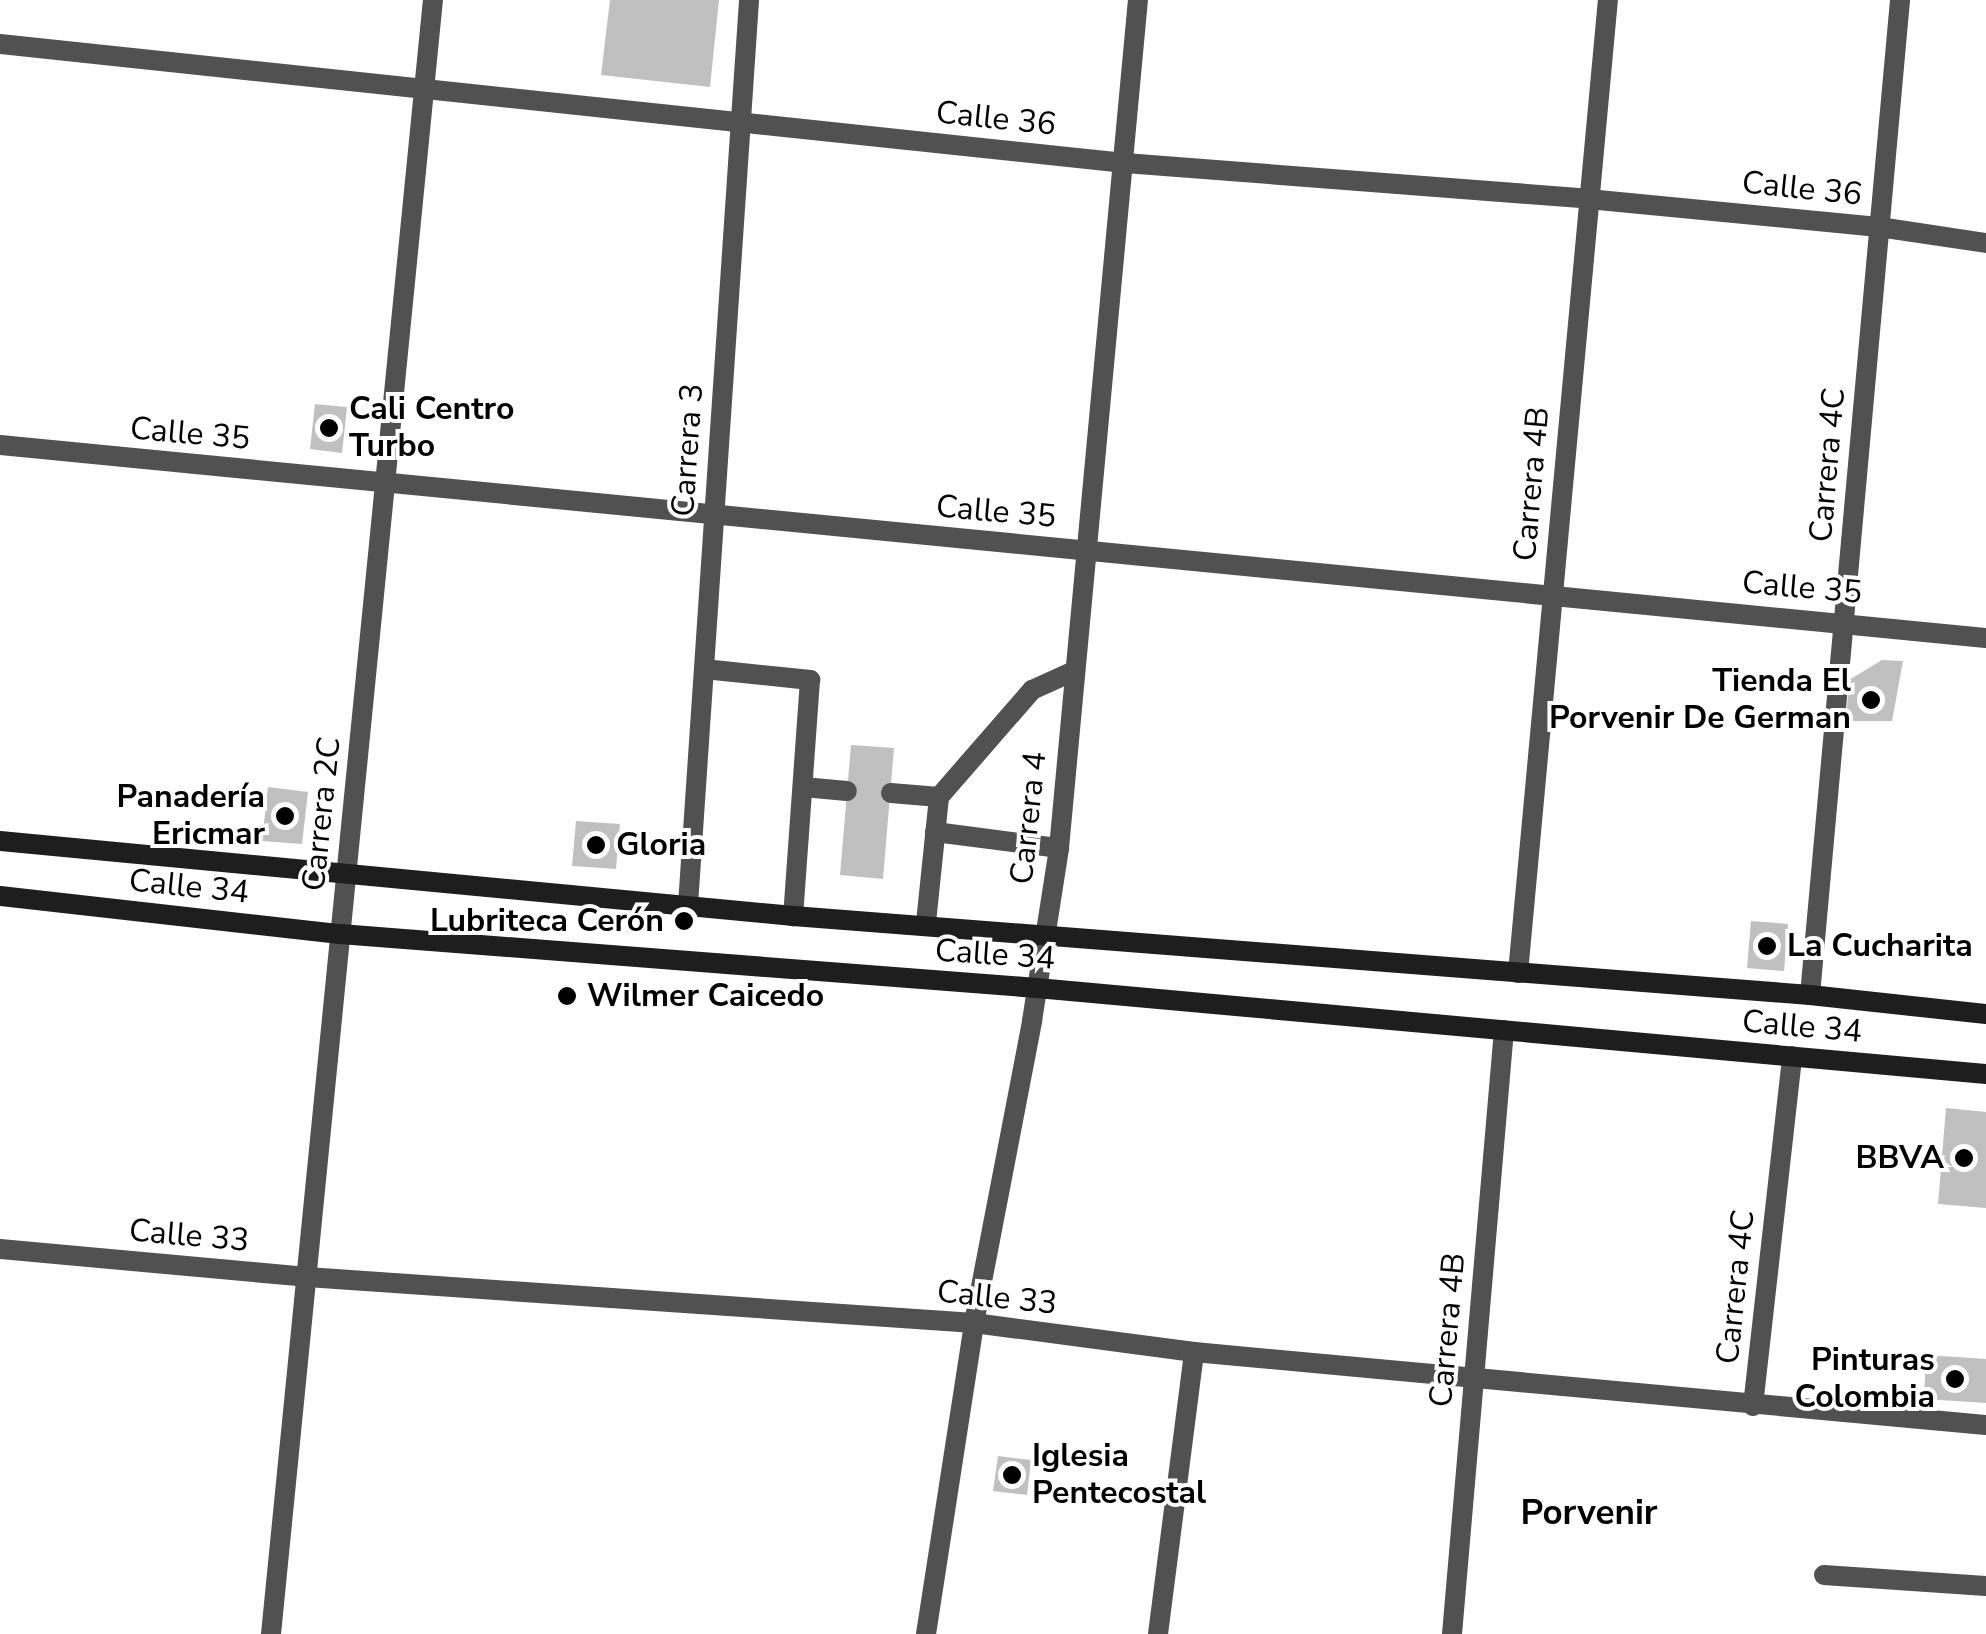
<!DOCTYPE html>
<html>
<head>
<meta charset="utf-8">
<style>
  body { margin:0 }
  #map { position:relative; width:1986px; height:1634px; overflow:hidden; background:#fff; font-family:"Nunito Sans",sans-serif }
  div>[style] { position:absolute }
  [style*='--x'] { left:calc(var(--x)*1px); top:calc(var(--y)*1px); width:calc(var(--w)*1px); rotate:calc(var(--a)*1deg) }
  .building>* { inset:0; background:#c0c0c0 }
  .service>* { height:20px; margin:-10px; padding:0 10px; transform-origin:10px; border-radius:10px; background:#515151 }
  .minor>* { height:20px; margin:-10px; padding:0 10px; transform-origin:10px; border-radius:10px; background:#515151 }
  .secondary>* { height:20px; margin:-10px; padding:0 10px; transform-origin:10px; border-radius:10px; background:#1e1e1e }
  .dots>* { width:28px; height:28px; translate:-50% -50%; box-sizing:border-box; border:5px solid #fff; border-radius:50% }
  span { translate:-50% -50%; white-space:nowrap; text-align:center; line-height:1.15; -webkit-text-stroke:8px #fff; paint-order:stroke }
  .street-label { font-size:32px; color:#000 }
  .poi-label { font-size:32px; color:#000; font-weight:700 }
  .left { translate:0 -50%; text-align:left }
  .right { translate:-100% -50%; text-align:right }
  .neighbourhood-label { font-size:35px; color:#000; font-weight:700 }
</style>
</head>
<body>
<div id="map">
  <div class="building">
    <div style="clip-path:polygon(610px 0,719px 0,710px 87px,601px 75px)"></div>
    <div style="clip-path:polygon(315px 404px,347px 407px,342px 453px,310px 449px)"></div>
    <div style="clip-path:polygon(1882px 660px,1903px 661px,1892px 721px,1846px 721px,1849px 680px)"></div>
    <div style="clip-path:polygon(851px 745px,894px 748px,883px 879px,840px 875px)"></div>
    <div style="clip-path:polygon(268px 787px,308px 792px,302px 844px,262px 841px)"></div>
    <div style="clip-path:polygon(576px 821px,620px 824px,616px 869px,572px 866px)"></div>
    <div style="clip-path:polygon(1751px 921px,1788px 924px,1784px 971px,1747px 968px)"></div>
    <div style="clip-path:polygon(1946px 1108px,1986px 1112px,1986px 1208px,1938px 1204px)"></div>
    <div style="clip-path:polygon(1926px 1355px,1986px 1359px,1986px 1403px,1924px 1399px)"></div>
    <div style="clip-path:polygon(998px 1456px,1031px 1460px,1027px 1495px,993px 1491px)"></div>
  </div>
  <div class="service">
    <div style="--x:704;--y:669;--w:107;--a:5.9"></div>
    <div style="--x:810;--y:680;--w:237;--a:94.1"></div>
    <div style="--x:803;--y:787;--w:44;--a:5.2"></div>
    <div style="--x:891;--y:793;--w:48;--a:4.8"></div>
    <div style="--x:939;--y:797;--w:127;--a:95.9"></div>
    <div style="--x:939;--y:797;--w:142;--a:-49"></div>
    <div style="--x:1032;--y:690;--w:44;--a:-24.2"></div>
    <div style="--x:935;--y:832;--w:125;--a:7.4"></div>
    <div style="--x:1824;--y:1575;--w:162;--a:3.9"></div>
  </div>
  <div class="minor">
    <div style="--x:0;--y:44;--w:1131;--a:6.04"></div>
    <div style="--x:1125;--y:163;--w:464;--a:4.4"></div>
    <div style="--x:1588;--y:199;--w:292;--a:5.5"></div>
    <div style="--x:1879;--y:227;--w:108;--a:8.5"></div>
    <div style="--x:0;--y:445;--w:1995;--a:5.55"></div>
    <div style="--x:688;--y:905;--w:907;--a:-86.14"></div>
    <div style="--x:1518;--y:973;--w:977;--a:-84.72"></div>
    <div style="--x:1810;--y:995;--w:999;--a:-84.83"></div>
    <div style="--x:0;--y:1249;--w:308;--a:5.2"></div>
    <div style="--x:307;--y:1277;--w:669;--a:3.95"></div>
    <div style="--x:974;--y:1323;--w:222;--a:7.5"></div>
    <div style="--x:1194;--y:1352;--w:795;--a:5.27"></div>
    <div style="--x:1753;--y:1406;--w:352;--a:-83.6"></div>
    <div style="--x:271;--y:1634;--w:1642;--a:-84.34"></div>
    <div style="--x:926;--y:1634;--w:315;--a:-81.2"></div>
    <div style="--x:974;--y:1323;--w:308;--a:-79.1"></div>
    <div style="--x:1032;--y:1021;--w:175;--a:-81.1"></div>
    <div style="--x:1059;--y:848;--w:852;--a:-84.68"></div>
    <div style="--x:1158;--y:1634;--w:284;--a:-82.7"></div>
    <div style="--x:1452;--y:1634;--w:606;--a:-85.08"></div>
  </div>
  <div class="secondary">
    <div style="--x:0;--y:841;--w:797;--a:5.4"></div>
    <div style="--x:793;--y:916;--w:1020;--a:4.44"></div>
    <div style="--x:1810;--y:995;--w:177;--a:6.2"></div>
    <div style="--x:0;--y:896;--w:342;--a:6.4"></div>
    <div style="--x:340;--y:934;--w:699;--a:4.43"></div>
    <div style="--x:1037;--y:988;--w:953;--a:5.18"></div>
  </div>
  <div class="dots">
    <div style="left:329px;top:428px;background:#000"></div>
    <div style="left:1871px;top:700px;background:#000"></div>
    <div style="left:285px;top:816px;background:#000"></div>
    <div style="left:596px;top:845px;background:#000"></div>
    <div style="left:684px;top:921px;background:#000"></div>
    <div style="left:1767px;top:946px;background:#000"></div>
    <div style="left:567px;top:996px;background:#000"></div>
    <div style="left:1964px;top:1158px;background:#000"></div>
    <div style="left:1955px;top:1379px;background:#000"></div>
    <div style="left:1012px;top:1475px;background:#000"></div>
  </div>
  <div class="street-label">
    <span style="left:996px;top:119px;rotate:6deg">Calle 36</span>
    <span style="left:1802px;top:189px;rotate:6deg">Calle 36</span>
    <span style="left:190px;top:434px;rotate:5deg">Calle 35</span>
    <span style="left:688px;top:450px;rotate:-86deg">Carrera 3</span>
    <span style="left:1828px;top:465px;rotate:-85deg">Carrera 4C</span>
    <span style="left:1532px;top:484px;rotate:-85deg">Carrera 4B</span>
    <span style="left:996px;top:512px;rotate:5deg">Calle 35</span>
    <span style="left:1802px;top:588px;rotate:5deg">Calle 35</span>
    <span style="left:322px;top:814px;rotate:-84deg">Carrera 2C</span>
    <span style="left:1029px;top:818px;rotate:-84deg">Carrera 4</span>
    <span style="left:189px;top:887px;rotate:6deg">Calle 34</span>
    <span style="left:995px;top:955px;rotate:4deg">Calle 34</span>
    <span style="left:1802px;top:1027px;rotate:5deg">Calle 34</span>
    <span style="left:189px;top:1236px;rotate:5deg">Calle 33</span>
    <span style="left:1736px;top:1287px;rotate:-84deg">Carrera 4C</span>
    <span style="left:997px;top:1298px;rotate:6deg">Calle 33</span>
    <span style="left:1448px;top:1330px;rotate:-85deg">Carrera 4B</span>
  </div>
  <div class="poi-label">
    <span class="left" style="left:349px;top:428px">Cali Centro<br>Turbo</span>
    <span class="right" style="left:1851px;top:700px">Tienda El<br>Porvenir De German</span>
    <span class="right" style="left:265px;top:816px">Panadería<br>Ericmar</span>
    <span class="left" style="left:616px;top:845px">Gloria</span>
    <span class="right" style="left:664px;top:921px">Lubriteca Cerón</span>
    <span class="left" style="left:1787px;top:946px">La Cucharita</span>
    <span class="left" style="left:587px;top:996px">Wilmer Caicedo</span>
    <span class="right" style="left:1944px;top:1158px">BBVA</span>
    <span class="right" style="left:1935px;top:1379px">Pinturas<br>Colombia</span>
    <span class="left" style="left:1032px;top:1475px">Iglesia<br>Pentecostal</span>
  </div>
  <div class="neighbourhood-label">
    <span style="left:1589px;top:1513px">Porvenir</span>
  </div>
</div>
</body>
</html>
